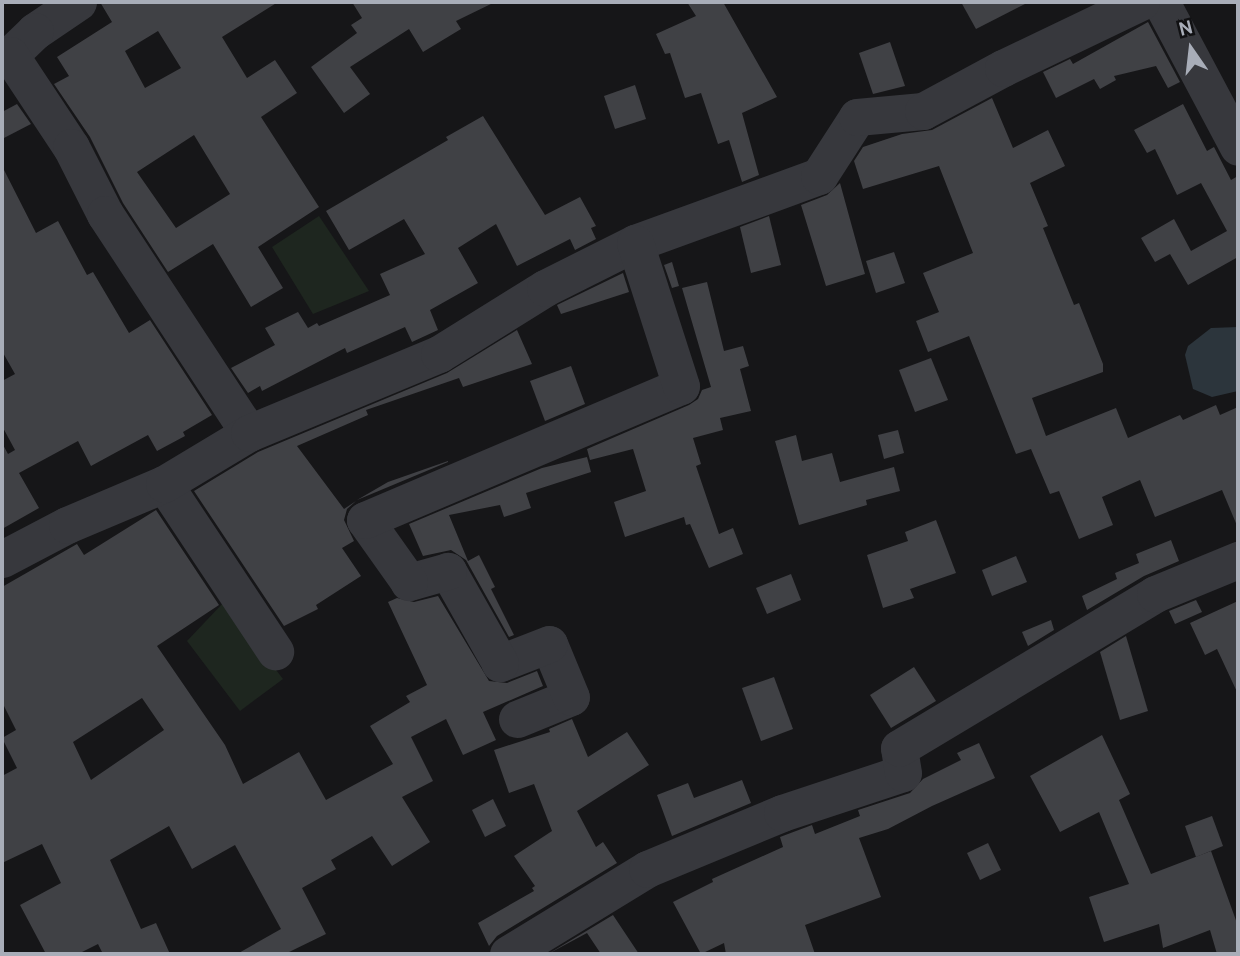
<!DOCTYPE html>
<html>
<head>
<meta charset="utf-8">
<style>
  body { margin:0 }
  #map { position:relative; width:1240px; height:956px; overflow:hidden; background:#161618; font-family:Cabin,sans-serif }
  div>[style] { position:absolute }
  [style*='--x'] { left:calc(var(--x)*1px); top:calc(var(--y)*1px); width:calc(var(--w)*1px); rotate:calc(var(--a)*1deg) }
  .green>* { inset:0; background:#1e261f }
  .water>* { inset:0; background:#2c353c }
  .building>* { inset:0; background:#404145 }
  .minor>* { height:37px; margin:-18.5px; padding:0 18.5px; transform-origin:18.5px; border-radius:18.5px; background:#37383d }
  span { translate:-50% -50%; white-space:nowrap; text-align:center; line-height:1.15; -webkit-text-stroke:5px #111113; paint-order:stroke }
  .frame { position:absolute; inset:0; border:4px solid #a8adb8; pointer-events:none }
  .north { position:absolute; left:1156px; top:14px; width:70px; height:70px; -webkit-text-stroke:5px #111113; paint-order:stroke; rotate:346deg; font-size:19px; font-weight:700; line-height:28px; text-align:center; color:#a8adb8 }
  .north::after { content:''; display:block; margin:auto; width:24px; height:32px; background:#a8adb8; clip-path:polygon(50% 0,100% 100%,50% 72%,0 100%) }
</style>
</head>
<body>
<div id="map">
  <div class="green">
    <div style="clip-path:polygon(319px 216px,369px 291px,313px 314px,272px 247px)"></div>
    <div style="clip-path:polygon(224px 602px,283px 679px,240px 711px,187px 641px)"></div>
  </div>
  <div class="water">
    <div style="clip-path:polygon(1238px 327px,1238px 391px,1212px 397px,1193px 389px,1185px 355px,1188px 346px,1211px 328px)"></div>
  </div>
  <div class="building">
    <div style="clip-path:polygon(evenodd,100px 2px,278px 2px,222px 37px,247px 78px,275px 60px,297px 93px,261px 117px,319px 207px,258px 247px,283px 288px,251px 307px,213px 244px,168px 272px,123px 203px,90px 137px,54px 84px,69px 76px,57px 57px,112px 22px,100px 2px,158px 31px,181px 68px,145px 88px,125px 51px,158px 31px,100px 2px,194px 135px,230px 194px,176px 228px,137px 172px,194px 135px)"></div>
    <div style="clip-path:polygon(352px 2px,495px 2px,456px 21px,461px 29px,423px 52px,409px 29px,350px 67px,370px 94px,344px 113px,311px 67px,357px 33px,351px 25px,362px 18px)"></div>
    <div style="clip-path:polygon(687px 2px,723px 2px,777px 97px,742px 113px,759px 175px,742px 182px,729px 140px,718px 144px,701px 93px,685px 98px,670px 53px,665px 54px,656px 34px,696px 16px)"></div>
    <div style="clip-path:polygon(961px 2px,1029px 2px,976px 29px)"></div>
    <div style="clip-path:polygon(1148px 22px,1180px 82px,1168px 88px,1156px 66px,1114px 76px,1116px 80px,1100px 89px,1094px 79px,1056px 98px,1043px 72px,1070px 59px,1073px 64px)"></div>
    <div style="clip-path:polygon(890px 42px,905px 86px,873px 94px,859px 53px)"></div>
    <div style="clip-path:polygon(635px 85px,646px 119px,615px 129px,604px 96px)"></div>
    <div style="clip-path:polygon(992px 98px,1013px 148px,1048px 130px,1065px 166px,1030px 183px,1048px 226px,1043px 228px,1074px 305px,1079px 303px,1103px 364px,1103px 372px,1032px 398px,1046px 436px,1116px 408px,1128px 438px,1180px 415px,1183px 420px,1216px 405px,1220px 415px,1238px 407px,1238px 528px,1222px 490px,1155px 517px,1140px 480px,1102px 497px,1113px 525px,1079px 539px,1059px 491px,1050px 494px,1031px 449px,1016px 454px,969px 336px,928px 352px,916px 321px,939px 312px,923px 273px,973px 253px,939px 166px,863px 189px,854px 161px,863px 147px,902px 134px,932px 130px)"></div>
    <div style="clip-path:polygon(17px 104px,31px 124px,2px 139px,2px 112px)"></div>
    <div style="clip-path:polygon(1183px 104px,1207px 151px,1214px 147px,1231px 180px,1238px 176px,1238px 257px,1188px 285px,1170px 254px,1155px 262px,1141px 238px,1174px 219px,1191px 251px,1227px 231px,1201px 183px,1177px 195px,1155px 149px,1147px 153px,1134px 130px)"></div>
    <div style="clip-path:polygon(483px 116px,545px 215px,580px 197px,596px 226px,591px 228px,596px 239px,575px 250px,570px 239px,517px 266px,496px 224px,458px 248px,478px 283px,430px 310px,438px 330px,412px 342px,405px 327px,347px 353px,345px 348px,262px 391px,260px 386px,248px 393px,231px 368px,275px 345px,265px 328px,298px 312px,308px 328px,317px 323px,319px 326px,390px 295px,380px 274px,425px 254px,404px 219px,349px 250px,326px 211px,448px 140px,446px 137px)"></div>
    <div style="clip-path:polygon(2px 166px,36px 233px,58px 221px,87px 275px,93px 272px,129px 333px,150px 320px,212px 415px,183px 432px,185px 436px,157px 451px,148px 435px,91px 466px,78px 441px,19px 473px,39px 508px,2px 529px,2px 443px,8px 454px,15px 450px,2px 426px,2px 381px,15px 374px,2px 351px)"></div>
    <div style="clip-path:polygon(840px 183px,865px 274px,826px 286px,801px 205px,827px 195px)"></div>
    <div style="clip-path:polygon(769px 216px,781px 265px,751px 273px,740px 227px)"></div>
    <div style="clip-path:polygon(894px 252px,905px 283px,876px 293px,866px 261px)"></div>
    <div style="clip-path:polygon(672px 262px,679px 286px,672px 288px,664px 265px)"></div>
    <div style="clip-path:polygon(623px 273px,629px 292px,561px 314px,557px 305px)"></div>
    <div style="clip-path:polygon(707px 282px,724px 351px,743px 346px,749px 366px,740px 369px,751px 411px,720px 418px,723px 430px,693px 438px,701px 464px,696px 466px,719px 534px,733px 528px,743px 554px,709px 568px,690px 524px,686px 525px,684px 517px,625px 537px,614px 502px,646px 491px,633px 449px,590px 460px,587px 449px,689px 405px,698px 399px,702px 390px,711px 387px,682px 288px)"></div>
    <div style="clip-path:polygon(517px 330px,532px 364px,463px 387px,459px 378px,366px 410px,368px 415px,297px 446px,344px 509px,356px 501px,347px 509px,344px 520px,354px 541px,342px 548px,361px 576px,316px 605px,318px 609px,284px 626px,194px 491px,258px 452px,447px 373px)"></div>
    <div style="clip-path:polygon(931px 358px,948px 400px,915px 412px,899px 370px)"></div>
    <div style="clip-path:polygon(571px 366px,585px 404px,545px 421px,530px 381px)"></div>
    <div style="clip-path:polygon(898px 430px,904px 453px,884px 459px,878px 435px)"></div>
    <div style="clip-path:polygon(796px 435px,802px 461px,832px 453px,840px 482px,894px 467px,900px 491px,866px 500px,867px 505px,799px 525px,775px 441px)"></div>
    <div style="clip-path:polygon(587px 457px,591px 472px,526px 493px,531px 508px,504px 517px,500px 505px,449px 515px,468px 561px,479px 555px,495px 587px,491px 589px,514px 635px,509px 637px,466px 560px,451px 550px,423px 556px,409px 524px,542px 468px)"></div>
    <div style="clip-path:polygon(448px 461px,448px 462px,357px 500px,388px 482px)"></div>
    <div style="clip-path:polygon(evenodd,156px 510px,219px 605px,157px 646px,225px 745px,243px 784px,299px 752px,326px 800px,393px 764px,370px 726px,410px 702px,406px 696px,427px 685px,388px 602px,397px 598px,414px 602px,438px 596px,489px 681px,507px 683px,537px 671px,543px 686px,483px 712px,496px 740px,463px 755px,446px 719px,411px 737px,433px 781px,402px 797px,430px 842px,392px 866px,372px 836px,331px 860px,336px 869px,302px 888px,326px 934px,285px 954px,237px 954px,281px 929px,235px 845px,192px 869px,169px 826px,110px 860px,141px 929px,156px 923px,170px 954px,103px 954px,98px 944px,78px 954px,46px 954px,20px 905px,61px 883px,42px 844px,2px 863px,2px 776px,17px 768px,2px 738px,16px 730px,2px 702px,2px 587px,77px 544px,84px 555px,156px 510px,142px 698px,164px 730px,91px 780px,73px 742px,142px 698px)"></div>
    <div style="clip-path:polygon(936px 520px,956px 573px,910px 589px,914px 598px,883px 608px,867px 555px,908px 541px,905px 532px)"></div>
    <div style="clip-path:polygon(1171px 540px,1179px 561px,1144px 576px,1087px 610px,1082px 596px,1117px 579px,1115px 573px,1139px 563px,1136px 554px)"></div>
    <div style="clip-path:polygon(1016px 556px,1027px 582px,992px 596px,982px 570px)"></div>
    <div style="clip-path:polygon(791px 574px,801px 600px,767px 614px,756px 588px)"></div>
    <div style="clip-path:polygon(1196px 600px,1202px 612px,1175px 624px,1169px 611px)"></div>
    <div style="clip-path:polygon(1238px 601px,1238px 694px,1217px 649px,1205px 655px,1190px 623px)"></div>
    <div style="clip-path:polygon(1051px 620px,1054px 630px,1028px 646px,1022px 632px)"></div>
    <div style="clip-path:polygon(1126px 636px,1148px 711px,1120px 720px,1100px 652px)"></div>
    <div style="clip-path:polygon(914px 667px,936px 701px,891px 728px,870px 695px)"></div>
    <div style="clip-path:polygon(774px 677px,793px 729px,761px 741px,742px 688px)"></div>
    <div style="clip-path:polygon(572px 719px,588px 757px,627px 732px,649px 765px,577px 811px,596px 847px,603px 842px,617px 863px,497px 936px,489px 946px,478px 923px,534px 891px,532px 888px,535px 886px,514px 856px,552px 831px,534px 784px,509px 793px,494px 750px,550px 732px,549px 729px)"></div>
    <div style="clip-path:polygon(1102px 735px,1130px 794px,1119px 800px,1151px 874px,1211px 851px,1238px 926px,1238px 954px,1217px 954px,1210px 930px,1163px 948px,1159px 924px,1104px 942px,1089px 897px,1129px 884px,1099px 812px,1060px 832px,1030px 776px)"></div>
    <div style="clip-path:polygon(979px 743px,995px 778px,932px 806px,888px 829px,859px 838px,881px 897px,805px 925px,815px 954px,726px 954px,724px 943px,701px 954px,673px 902px,713px 882px,712px 879px,783px 847px,780px 837px,812px 825px,815px 834px,860px 816px,858px 810px,910px 793px,923px 779px,961px 760px,957px 753px)"></div>
    <div style="clip-path:polygon(742px 780px,751px 803px,672px 836px,657px 795px,688px 783px,694px 798px)"></div>
    <div style="clip-path:polygon(493px 799px,506px 826px,485px 837px,472px 810px)"></div>
    <div style="clip-path:polygon(1212px 816px,1223px 846px,1196px 857px,1185px 826px)"></div>
    <div style="clip-path:polygon(988px 843px,1001px 870px,980px 880px,967px 853px)"></div>
    <div style="clip-path:polygon(613px 915px,639px 954px,601px 954px,587px 933px,548px 954px)"></div>
  </div>
  <div class="minor">
    <div style="--x:78;--y:2;--w:52;--a:146"></div>
    <div style="--x:35;--y:31;--w:35;--a:136"></div>
    <div style="--x:10;--y:55;--w:110;--a:56.5"></div>
    <div style="--x:71;--y:147;--w:75;--a:63.1"></div>
    <div style="--x:105;--y:214;--w:262;--a:56.7"></div>
    <div style="--x:1161;--y:2;--w:164;--a:62"></div>
    <div style="--x:164;--y:484;--w:201;--a:56.4"></div>
    <div style="--x:2;--y:559;--w:73;--a:-27.6"></div>
    <div style="--x:67;--y:525;--w:105;--a:-22.9"></div>
    <div style="--x:164;--y:484;--w:99;--a:-31"></div>
    <div style="--x:249;--y:433;--w:206;--a:-22.6"></div>
    <div style="--x:439;--y:354;--w:125;--a:-31.9"></div>
    <div style="--x:545;--y:288;--w:101;--a:-26.6"></div>
    <div style="--x:635;--y:243;--w:196;--a:-20"></div>
    <div style="--x:819;--y:176;--w:70;--a:-57.2"></div>
    <div style="--x:857;--y:117;--w:66;--a:-5.2"></div>
    <div style="--x:923;--y:111;--w:91;--a:-28.3"></div>
    <div style="--x:1003;--y:68;--w:153;--a:-25.6"></div>
    <div style="--x:517;--y:719;--w:58;--a:-22.2"></div>
    <div style="--x:571;--y:697;--w:57;--a:-112.5"></div>
    <div style="--x:549;--y:644;--w:53;--a:158.8"></div>
    <div style="--x:500;--y:663;--w:106;--a:-119.5"></div>
    <div style="--x:448;--y:571;--w:41;--a:164.2"></div>
    <div style="--x:409;--y:582;--w:76;--a:-125.4"></div>
    <div style="--x:365;--y:520;--w:343;--a:-23"></div>
    <div style="--x:681;--y:386;--w:150;--a:-107.8"></div>
    <div style="--x:508;--y:954;--w:163;--a:-31.4"></div>
    <div style="--x:647;--y:869;--w:146;--a:-22.5"></div>
    <div style="--x:782;--y:813;--w:127;--a:-18.3"></div>
    <div style="--x:903;--y:773;--w:25;--a:-99"></div>
    <div style="--x:899;--y:748;--w:299;--a:-31"></div>
    <div style="--x:1155;--y:594;--w:90;--a:-22.3"></div>
  </div>
  <div class="frame"></div>
  <div class="north">N</div>
</div>
</body>
</html>
